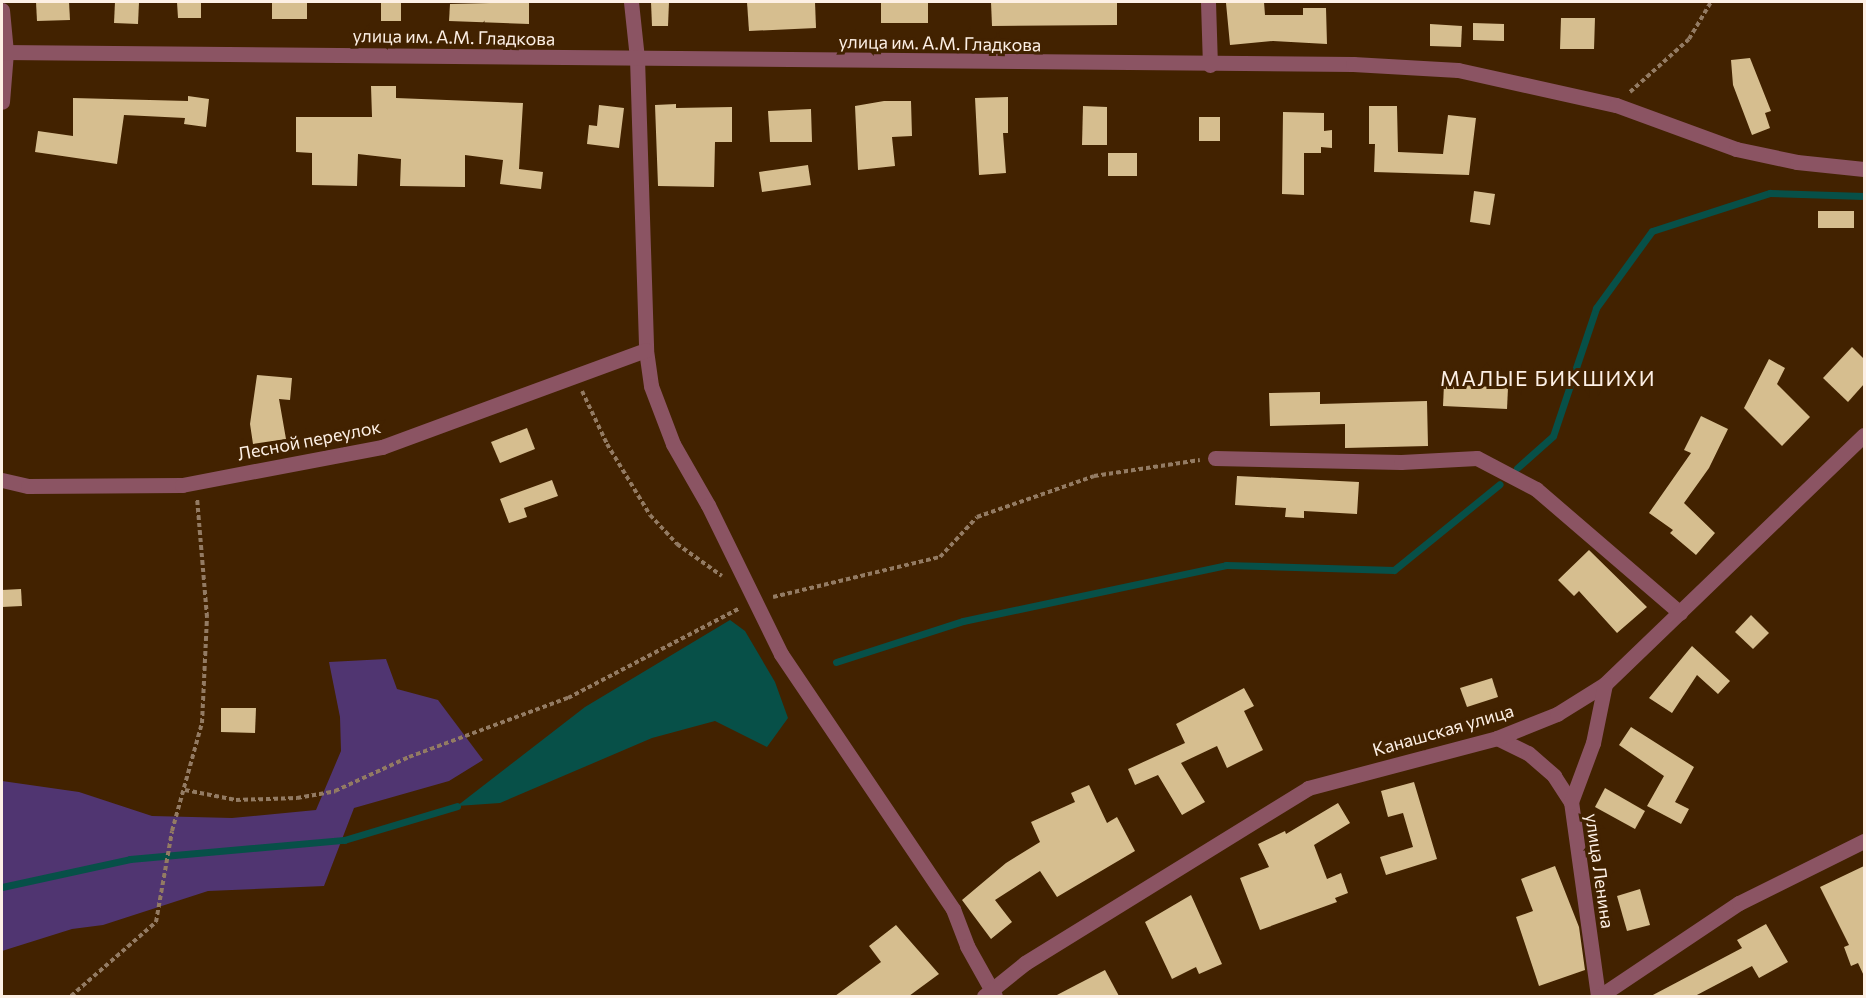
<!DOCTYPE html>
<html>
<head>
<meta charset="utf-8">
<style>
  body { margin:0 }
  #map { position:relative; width:1866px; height:998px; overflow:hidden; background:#422200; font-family:Commissioner,sans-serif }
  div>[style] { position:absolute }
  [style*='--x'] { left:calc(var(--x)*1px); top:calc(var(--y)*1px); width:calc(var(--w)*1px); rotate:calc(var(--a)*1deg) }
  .green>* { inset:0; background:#503571 }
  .water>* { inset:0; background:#075048 }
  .stream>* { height:7px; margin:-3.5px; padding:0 3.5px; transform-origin:3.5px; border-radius:3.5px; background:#075048 }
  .building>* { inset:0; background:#d6be8f }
  .path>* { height:4px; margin-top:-2px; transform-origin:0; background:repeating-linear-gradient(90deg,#937b63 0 4.5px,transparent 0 7.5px) }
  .minor>* { height:15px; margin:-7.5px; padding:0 7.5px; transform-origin:7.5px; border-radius:7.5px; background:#8b5463 }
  span { translate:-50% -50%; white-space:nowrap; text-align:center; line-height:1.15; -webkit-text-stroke:6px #422200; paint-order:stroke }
  .street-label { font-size:18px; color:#fdf0e5 }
  .quarter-label { font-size:21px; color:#fdf0e5; letter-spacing:1.5px }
  .frame { position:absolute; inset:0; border:3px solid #fdf0e5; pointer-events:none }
</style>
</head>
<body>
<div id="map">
  <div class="green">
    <div style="clip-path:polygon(386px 659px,397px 689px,438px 700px,483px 760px,449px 781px,354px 808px,324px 886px,208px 891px,103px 925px,72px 929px,2px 951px,2px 781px,79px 792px,152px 816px,232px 818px,316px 810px,341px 751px,340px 717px,329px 662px)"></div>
  </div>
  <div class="water">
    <div style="clip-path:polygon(730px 620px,745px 631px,775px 682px,788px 718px,767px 747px,715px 721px,652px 738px,500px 803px,457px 806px,585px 707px)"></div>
  </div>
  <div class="stream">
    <div style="--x:1517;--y:468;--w:48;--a:-41.6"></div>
    <div style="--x:1553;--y:436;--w:135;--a:-71.4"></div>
    <div style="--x:1596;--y:308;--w:95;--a:-54"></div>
    <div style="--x:1652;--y:231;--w:124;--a:-17.9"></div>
    <div style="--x:1770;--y:193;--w:94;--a:1.8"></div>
    <div style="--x:836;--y:662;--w:133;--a:-17.9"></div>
    <div style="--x:963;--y:621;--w:269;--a:-12"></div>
    <div style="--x:1226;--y:565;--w:168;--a:1.7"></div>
    <div style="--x:1394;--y:570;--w:136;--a:-39.1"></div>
    <div style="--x:2;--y:887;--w:131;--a:-12.3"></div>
    <div style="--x:130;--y:859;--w:215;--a:-5.1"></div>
    <div style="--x:344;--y:840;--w:118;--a:-16.7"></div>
  </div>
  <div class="building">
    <div style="clip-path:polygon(36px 2px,69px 2px,70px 20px,37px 21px)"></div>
    <div style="clip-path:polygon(115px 2px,139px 2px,138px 24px,114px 23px)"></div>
    <div style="clip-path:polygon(177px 2px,201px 2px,201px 18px,178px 18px)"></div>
    <div style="clip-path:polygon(272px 2px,307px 2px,307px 19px,272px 19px)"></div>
    <div style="clip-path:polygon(381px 2px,401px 2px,401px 21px,381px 21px)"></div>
    <div style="clip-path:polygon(529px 2px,529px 24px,449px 21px,450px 4px)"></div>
    <div style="clip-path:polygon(651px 2px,669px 2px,668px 26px,652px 26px)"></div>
    <div style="clip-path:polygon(747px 2px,815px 2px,816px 28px,749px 31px)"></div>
    <div style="clip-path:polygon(881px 2px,928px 2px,928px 23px,881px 23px)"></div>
    <div style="clip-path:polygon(991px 2px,1117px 2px,1117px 25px,992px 26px)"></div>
    <div style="clip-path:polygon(1264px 2px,1265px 15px,1303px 15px,1303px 8px,1326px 8px,1327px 44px,1273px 41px,1230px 45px,1226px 3px)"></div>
    <div style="clip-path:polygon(1561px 18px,1595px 18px,1594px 49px,1560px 49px)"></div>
    <div style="clip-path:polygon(1473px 23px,1504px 24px,1504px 41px,1473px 40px)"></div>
    <div style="clip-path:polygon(1430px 24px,1462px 26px,1461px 47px,1430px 46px)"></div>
    <div style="clip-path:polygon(1750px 58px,1771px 111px,1765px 113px,1770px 128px,1752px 135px,1733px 85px,1731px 60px)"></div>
    <div style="clip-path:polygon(371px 86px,396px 86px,396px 98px,523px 103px,519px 169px,543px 172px,541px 189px,500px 184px,503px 160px,465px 155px,465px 187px,400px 186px,401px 159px,358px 154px,357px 186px,312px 185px,312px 153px,296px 152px,296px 117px,372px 117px)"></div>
    <div style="clip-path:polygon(188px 96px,209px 99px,206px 127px,184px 124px,185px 118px,124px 115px,117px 164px,35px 152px,38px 131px,73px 136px,73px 98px,188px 101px)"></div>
    <div style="clip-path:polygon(1008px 97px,1008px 133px,1003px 133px,1006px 173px,979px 175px,975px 98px)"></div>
    <div style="clip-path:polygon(884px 101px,911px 101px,912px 136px,892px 137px,895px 166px,858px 170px,855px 106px)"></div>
    <div style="clip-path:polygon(676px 104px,676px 108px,732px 107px,732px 142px,715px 142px,714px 187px,658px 186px,655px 105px)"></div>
    <div style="clip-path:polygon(599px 105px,624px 108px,619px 148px,587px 144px,589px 125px,597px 126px)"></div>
    <div style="clip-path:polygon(1083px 106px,1107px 107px,1107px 145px,1082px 145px)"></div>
    <div style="clip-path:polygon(1369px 106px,1397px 106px,1398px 152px,1443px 154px,1448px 115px,1476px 118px,1469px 175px,1374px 172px,1375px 144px,1369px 144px)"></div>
    <div style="clip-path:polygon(811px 109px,812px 142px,770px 142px,768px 111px)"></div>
    <div style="clip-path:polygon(1283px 112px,1324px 113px,1324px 131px,1332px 130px,1332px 148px,1321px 147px,1321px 153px,1304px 153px,1304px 195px,1282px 194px)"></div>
    <div style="clip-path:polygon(1199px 117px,1220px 117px,1220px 141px,1199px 141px)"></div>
    <div style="clip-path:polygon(1108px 153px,1137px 153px,1137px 176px,1108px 176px)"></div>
    <div style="clip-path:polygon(808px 165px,811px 185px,762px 192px,759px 172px)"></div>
    <div style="clip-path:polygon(1474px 191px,1495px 194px,1490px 225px,1470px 222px)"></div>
    <div style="clip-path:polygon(1818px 211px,1854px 211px,1854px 228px,1818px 228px)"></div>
    <div style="clip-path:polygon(1852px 347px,1864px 359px,1864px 384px,1848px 402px,1823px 378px)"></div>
    <div style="clip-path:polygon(1769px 359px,1785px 368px,1777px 384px,1810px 417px,1782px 446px,1744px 408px)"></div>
    <div style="clip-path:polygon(257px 375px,292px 378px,290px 400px,279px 399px,286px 439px,253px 444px,250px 424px)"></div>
    <div style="clip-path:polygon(1444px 384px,1508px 388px,1507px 409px,1443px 406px)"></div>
    <div style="clip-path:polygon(1320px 392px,1320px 404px,1427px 401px,1428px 446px,1345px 448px,1345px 424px,1270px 426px,1269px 393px)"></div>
    <div style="clip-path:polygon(1701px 416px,1728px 429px,1709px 468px,1684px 503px,1715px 533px,1696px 555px,1670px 533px,1673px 530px,1649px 513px,1691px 453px,1684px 450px)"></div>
    <div style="clip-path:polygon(527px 428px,535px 449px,500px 463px,491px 442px)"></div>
    <div style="clip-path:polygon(1237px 476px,1359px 482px,1357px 514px,1304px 511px,1304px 518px,1285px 517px,1286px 508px,1235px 505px)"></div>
    <div style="clip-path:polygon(552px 480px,558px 496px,524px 508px,527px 517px,509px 523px,500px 499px)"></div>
    <div style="clip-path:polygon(1589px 550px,1647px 607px,1617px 633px,1579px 591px,1574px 596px,1558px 580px)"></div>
    <div style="clip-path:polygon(21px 589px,22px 606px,2px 607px,2px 590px)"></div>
    <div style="clip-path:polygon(1751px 615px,1769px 633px,1753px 649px,1735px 632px)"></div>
    <div style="clip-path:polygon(1692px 646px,1730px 681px,1718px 694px,1697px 675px,1672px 713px,1649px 698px)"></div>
    <div style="clip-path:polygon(1492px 678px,1498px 697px,1467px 707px,1460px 688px)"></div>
    <div style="clip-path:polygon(1244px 688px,1254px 706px,1244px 711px,1263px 750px,1227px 768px,1217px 746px,1181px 763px,1205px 802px,1182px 815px,1158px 775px,1135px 785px,1128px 769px,1185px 743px,1176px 724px)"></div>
    <div style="clip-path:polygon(221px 708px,256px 708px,255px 733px,221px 732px)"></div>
    <div style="clip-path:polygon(1631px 727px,1694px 767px,1675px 802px,1689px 809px,1681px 824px,1647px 806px,1664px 776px,1619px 745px)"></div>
    <div style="clip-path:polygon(1414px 782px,1437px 859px,1386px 875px,1380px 857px,1413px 847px,1403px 813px,1388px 817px,1381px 791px)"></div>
    <div style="clip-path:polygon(1089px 785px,1107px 823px,1117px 817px,1135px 851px,1057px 897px,1040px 871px,995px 900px,1012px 922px,991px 939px,962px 900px,1006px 863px,1040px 842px,1031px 822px,1075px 802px,1071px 793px)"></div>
    <div style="clip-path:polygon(1605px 788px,1645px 811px,1635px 829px,1595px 807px)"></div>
    <div style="clip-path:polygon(1338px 803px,1350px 823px,1314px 845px,1327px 879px,1341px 873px,1348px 893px,1335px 898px,1337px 902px,1260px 930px,1240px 878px,1269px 867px,1258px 844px,1285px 831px,1286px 834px)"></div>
    <div style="clip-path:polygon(1555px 866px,1579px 927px,1585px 970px,1539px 986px,1516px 917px,1533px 911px,1521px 879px)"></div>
    <div style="clip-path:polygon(1864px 866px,1864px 976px,1858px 963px,1851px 966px,1844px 947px,1849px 945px,1820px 887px)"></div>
    <div style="clip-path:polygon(1640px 889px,1650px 925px,1627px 931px,1617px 896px)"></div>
    <div style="clip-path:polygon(1191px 895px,1222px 964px,1199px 974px,1196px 967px,1172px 979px,1145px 922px)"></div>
    <div style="clip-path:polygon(1766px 924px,1788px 962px,1759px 978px,1752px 966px,1695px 996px,1651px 996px,1742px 948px,1737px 940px)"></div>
    <div style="clip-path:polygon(896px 925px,939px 974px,909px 996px,835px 996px,881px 962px,869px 946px)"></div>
    <div style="clip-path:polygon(1105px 970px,1119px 996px,1055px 996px)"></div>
  </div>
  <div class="path">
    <div style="--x:1630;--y:92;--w:79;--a:-41.9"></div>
    <div style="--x:1689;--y:39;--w:43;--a:-59.3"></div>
    <div style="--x:582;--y:391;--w:59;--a:64.7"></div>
    <div style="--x:607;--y:444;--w:83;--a:58.8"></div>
    <div style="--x:650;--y:515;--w:40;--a:47"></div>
    <div style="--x:677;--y:544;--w:55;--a:35.4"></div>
    <div style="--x:773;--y:597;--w:172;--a:-13.5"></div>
    <div style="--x:940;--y:557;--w:54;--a:-47.2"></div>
    <div style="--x:977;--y:517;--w:124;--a:-19.3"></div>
    <div style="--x:1094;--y:476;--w:107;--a:-8.6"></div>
    <div style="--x:185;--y:790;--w:52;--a:11.1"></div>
    <div style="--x:236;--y:800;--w:61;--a:-1.9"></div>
    <div style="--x:297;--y:798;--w:39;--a:-10"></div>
    <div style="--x:335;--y:791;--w:81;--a:-24.7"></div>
    <div style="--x:409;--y:757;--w:170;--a:-20.4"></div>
    <div style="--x:568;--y:698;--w:194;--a:-27.6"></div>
    <div style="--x:71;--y:996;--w:113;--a:-41"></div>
    <div style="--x:156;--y:922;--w:92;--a:-80"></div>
    <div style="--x:172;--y:831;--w:112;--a:-74.5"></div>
    <div style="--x:202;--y:723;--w:106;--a:-87.3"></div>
    <div style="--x:207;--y:617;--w:119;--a:-94.8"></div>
  </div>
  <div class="minor">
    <div style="--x:631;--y:2;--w:56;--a:83.9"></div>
    <div style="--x:637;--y:58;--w:292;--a:88.2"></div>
    <div style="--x:646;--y:350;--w:36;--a:82"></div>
    <div style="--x:651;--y:386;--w:62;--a:69.2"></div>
    <div style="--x:673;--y:444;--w:70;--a:60.2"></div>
    <div style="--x:708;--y:505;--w:166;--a:63.9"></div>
    <div style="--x:781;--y:654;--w:308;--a:56"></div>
    <div style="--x:953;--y:909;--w:40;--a:69"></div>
    <div style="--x:967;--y:946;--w:57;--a:60.8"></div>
    <div style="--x:1208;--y:2;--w:63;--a:88.2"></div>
    <div style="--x:2;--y:10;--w:42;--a:84.6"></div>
    <div style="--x:6;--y:52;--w:50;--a:94.6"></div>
    <div style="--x:2;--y:52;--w:1351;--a:0.51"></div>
    <div style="--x:1353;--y:64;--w:105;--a:3.3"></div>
    <div style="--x:1458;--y:70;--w:162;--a:12.5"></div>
    <div style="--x:1616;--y:105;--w:128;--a:20.1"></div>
    <div style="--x:1736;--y:149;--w:62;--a:12"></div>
    <div style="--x:1797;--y:162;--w:67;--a:6"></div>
    <div style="--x:1215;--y:458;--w:186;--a:1.2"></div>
    <div style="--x:1401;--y:462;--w:76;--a:-3"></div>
    <div style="--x:1477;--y:458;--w:67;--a:27.7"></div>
    <div style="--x:1536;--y:489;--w:190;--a:40.7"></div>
    <div style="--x:2;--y:480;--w:27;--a:13"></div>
    <div style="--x:28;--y:486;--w:154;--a:-0.4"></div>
    <div style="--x:182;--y:485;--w:204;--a:-10.8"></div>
    <div style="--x:382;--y:447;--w:281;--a:-20.2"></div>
    <div style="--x:1497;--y:738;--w:34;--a:26"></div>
    <div style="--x:1528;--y:753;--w:35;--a:41"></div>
    <div style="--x:1554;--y:776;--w:31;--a:57"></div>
    <div style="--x:984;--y:996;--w:53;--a:-38.8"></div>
    <div style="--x:1025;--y:963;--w:333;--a:-31.7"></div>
    <div style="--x:1308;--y:788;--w:196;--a:-14.8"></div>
    <div style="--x:1497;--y:738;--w:65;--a:-21.8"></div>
    <div style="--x:1557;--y:714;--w:57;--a:-32"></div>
    <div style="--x:1605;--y:684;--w:359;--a:-43.9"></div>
    <div style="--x:1598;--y:996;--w:196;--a:-97.9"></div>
    <div style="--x:1571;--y:802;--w:63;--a:-69.6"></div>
    <div style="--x:1593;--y:743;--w:60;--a:-78.5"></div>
    <div style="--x:1600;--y:996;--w:167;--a:-33.8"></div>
    <div style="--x:1739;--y:903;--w:140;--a:-26.4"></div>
  </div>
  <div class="street-label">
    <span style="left:454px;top:37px;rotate:1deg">улица им. А.М. Гладкова</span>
    <span style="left:940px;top:43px;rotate:1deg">улица им. А.М. Гладкова</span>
    <span style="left:309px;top:440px;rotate:-11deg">Лесной переулок</span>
    <span style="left:1443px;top:730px;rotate:-16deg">Канашская улица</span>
    <span style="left:1600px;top:871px;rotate:82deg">улица Ленина</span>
  </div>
  <div class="quarter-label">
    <span style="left:1548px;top:378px">МАЛЫЕ БИКШИХИ</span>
  </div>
  <div class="frame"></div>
</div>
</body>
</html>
